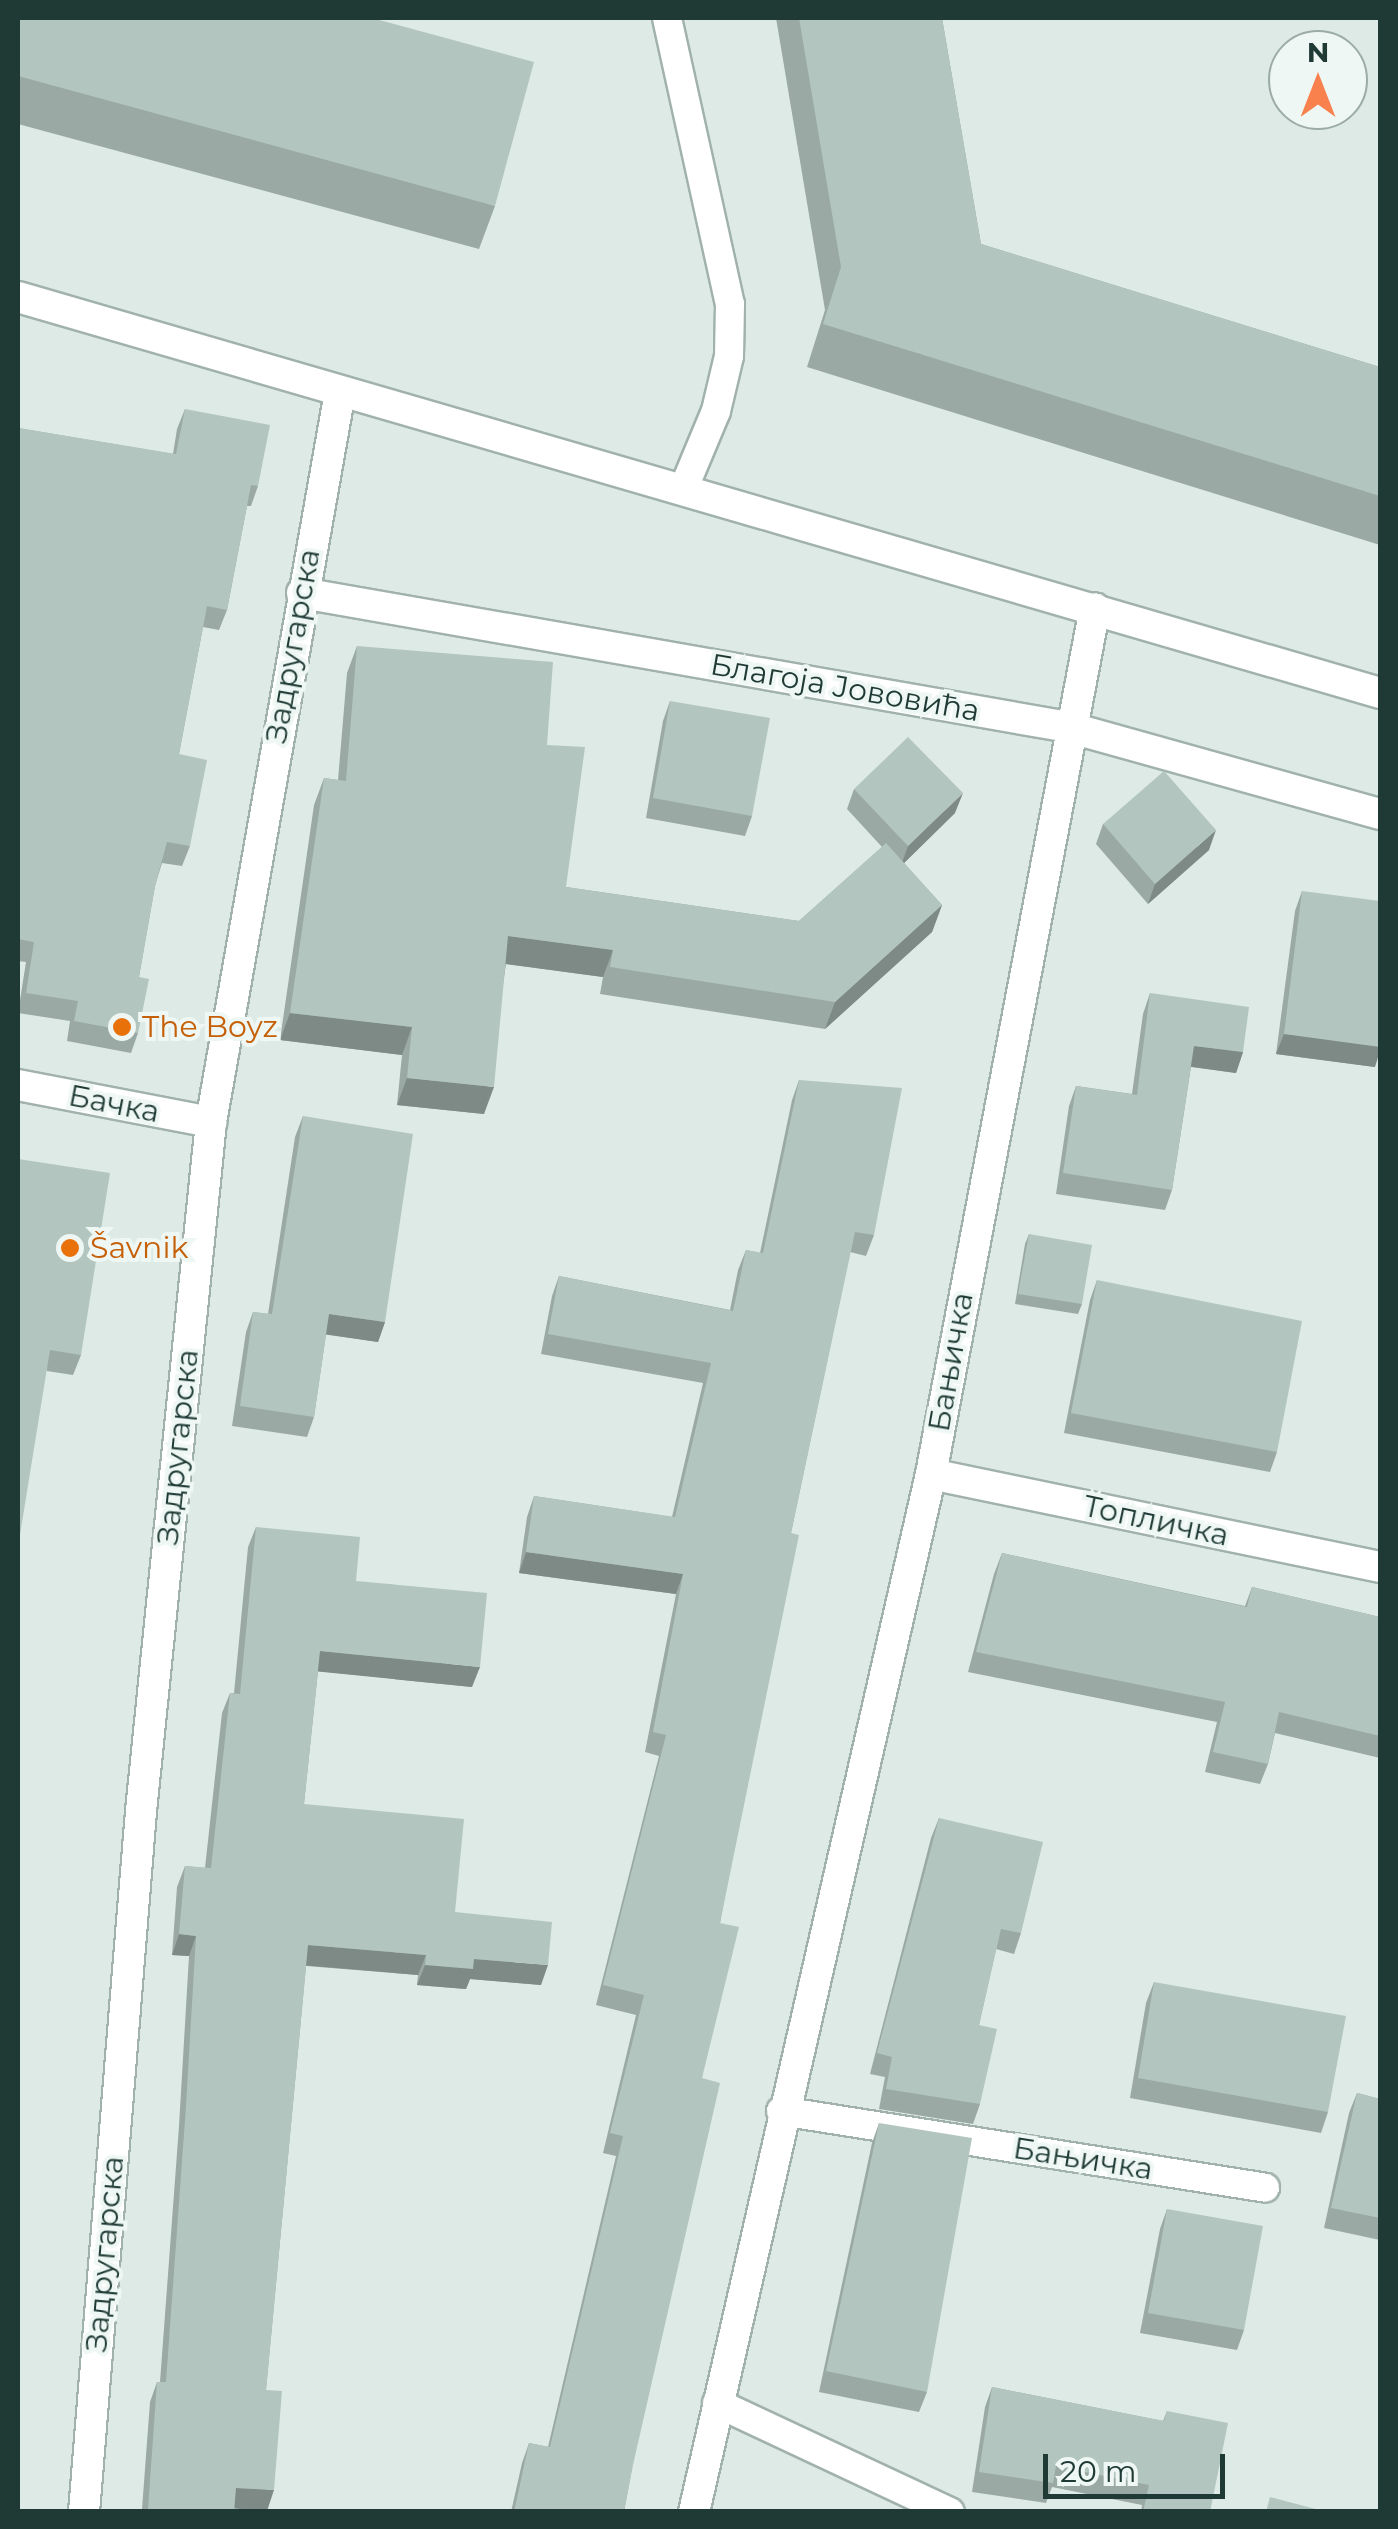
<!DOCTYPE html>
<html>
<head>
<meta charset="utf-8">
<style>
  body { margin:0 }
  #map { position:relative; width:1398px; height:2529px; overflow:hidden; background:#deeae5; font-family:Montserrat,sans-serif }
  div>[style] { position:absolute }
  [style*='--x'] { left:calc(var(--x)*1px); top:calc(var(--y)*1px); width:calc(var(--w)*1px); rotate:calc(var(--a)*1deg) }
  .roads { filter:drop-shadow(2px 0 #a1b2ad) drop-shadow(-2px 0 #a1b2ad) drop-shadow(0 2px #a1b2ad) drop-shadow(0 -2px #a1b2ad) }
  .service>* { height:28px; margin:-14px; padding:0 14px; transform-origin:14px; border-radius:14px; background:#fff }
  .minor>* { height:30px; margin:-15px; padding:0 15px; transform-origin:15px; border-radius:15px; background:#fff }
  .wall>* { inset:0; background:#9aa9a4 }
  .shaded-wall>* { inset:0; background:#7d8a86 }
  .building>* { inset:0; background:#b3c5bf }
  .dots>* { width:28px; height:28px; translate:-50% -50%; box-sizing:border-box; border:5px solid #eef7f3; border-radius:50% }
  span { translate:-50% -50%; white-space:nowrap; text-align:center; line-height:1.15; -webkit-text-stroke:8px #eef7f3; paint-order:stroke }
  .street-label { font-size:30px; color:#1f3a35 }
  .food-label { font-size:30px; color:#c56008 }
  .left { translate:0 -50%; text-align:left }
  .frame { position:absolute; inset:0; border:20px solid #1f3a35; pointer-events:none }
  .north { position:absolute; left:1268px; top:30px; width:100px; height:100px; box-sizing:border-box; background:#eef7f3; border:2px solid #9baba7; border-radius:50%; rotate:0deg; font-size:28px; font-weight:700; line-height:40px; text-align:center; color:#1f3a35 }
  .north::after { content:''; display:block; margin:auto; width:35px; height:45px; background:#f8814e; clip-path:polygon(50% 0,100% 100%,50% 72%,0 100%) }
  .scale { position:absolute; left:1043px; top:2454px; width:182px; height:45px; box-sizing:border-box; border:5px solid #1f3a35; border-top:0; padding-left:12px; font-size:30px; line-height:35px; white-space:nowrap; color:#1f3a35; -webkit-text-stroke:8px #eef7f3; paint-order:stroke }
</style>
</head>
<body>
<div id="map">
  <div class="roads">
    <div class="service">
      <div style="--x:667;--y:18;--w:293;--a:77.6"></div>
      <div style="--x:730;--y:304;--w:52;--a:91.1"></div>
      <div style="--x:729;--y:356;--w:57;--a:103.3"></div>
      <div style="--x:716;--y:411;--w:86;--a:112.7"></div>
      <div style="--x:781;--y:2111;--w:490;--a:9"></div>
      <div style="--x:717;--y:2403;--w:257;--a:25.1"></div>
    </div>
    <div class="minor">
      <div style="--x:18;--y:297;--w:1418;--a:16.21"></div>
      <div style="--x:302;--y:593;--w:778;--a:9.92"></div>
      <div style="--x:1068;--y:727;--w:324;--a:15.6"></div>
      <div style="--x:18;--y:1085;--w:197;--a:10.9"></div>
      <div style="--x:931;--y:1474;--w:459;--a:11.7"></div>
      <div style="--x:84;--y:2512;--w:703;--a:-85.35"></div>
      <div style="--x:141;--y:1811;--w:693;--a:-84.2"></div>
      <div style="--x:211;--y:1122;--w:741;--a:-79.98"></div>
      <div style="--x:694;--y:2512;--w:1065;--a:-77.14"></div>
      <div style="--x:931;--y:1474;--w:881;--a:-79.28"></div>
    </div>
  </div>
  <div class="wall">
    <div style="clip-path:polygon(18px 18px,495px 206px,479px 249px,18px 124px)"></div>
    <div style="clip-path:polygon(776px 18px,942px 18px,981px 244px,1380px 367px,1380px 545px,807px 367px,825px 310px)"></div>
    <div style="clip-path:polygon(185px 409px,258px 486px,251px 506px,247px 506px,227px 610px,219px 630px,203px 627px,179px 754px,190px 846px,182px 866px,162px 863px,155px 886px,139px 977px,138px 1033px,131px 1053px,67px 1041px,70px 1021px,18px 1013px,26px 962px,18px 961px,18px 428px,173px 454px,177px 429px)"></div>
    <div style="clip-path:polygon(357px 646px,547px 745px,566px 887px,799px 921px,882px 847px,847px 809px,854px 789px,955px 813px,904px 863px,942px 905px,932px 932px,825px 1029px,600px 994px,603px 977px,506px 964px,484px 1114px,397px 1105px,402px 1055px,280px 1040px,314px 805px,324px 778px,338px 780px,347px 673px)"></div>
    <div style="clip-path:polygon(670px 701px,752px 816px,745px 836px,646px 818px,663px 721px)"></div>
    <div style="clip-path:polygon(1103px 824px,1209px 850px,1148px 904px,1096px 844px)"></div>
    <div style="clip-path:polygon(1302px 891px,1375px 1067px,1276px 1054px,1295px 911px)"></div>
    <div style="clip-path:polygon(1150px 993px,1243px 1052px,1236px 1073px,1191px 1067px,1172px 1190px,1165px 1210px,1056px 1194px,1069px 1106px,1076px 1086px,1132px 1094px,1143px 1014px)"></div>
    <div style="clip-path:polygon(799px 1080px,874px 1235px,866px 1256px,850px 1252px,791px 1533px,720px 1923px,702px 2078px,624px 2512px,511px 2512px,522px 2463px,529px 2443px,548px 2447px,616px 2156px,603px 2153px,636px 2015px,596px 2005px,659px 1756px,645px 1752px,676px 1594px,519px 1573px,527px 1517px,534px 1496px,672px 1517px,703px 1383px,541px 1354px,552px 1296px,559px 1276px,730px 1310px,738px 1270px,746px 1250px,760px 1253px,792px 1100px)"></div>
    <div style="clip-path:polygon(303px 1116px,385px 1322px,378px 1342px,326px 1334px,314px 1417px,307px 1437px,232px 1426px,246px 1332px,253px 1312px,268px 1314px,295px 1137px)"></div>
    <div style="clip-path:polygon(18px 1159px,81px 1355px,73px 1375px,47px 1371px)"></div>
    <div style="clip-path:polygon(1029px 1234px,1082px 1304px,1078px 1314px,1015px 1304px,1025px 1244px)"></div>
    <div style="clip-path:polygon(1097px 1280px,1277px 1452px,1270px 1472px,1064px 1433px,1090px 1300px)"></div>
    <div style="clip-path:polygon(256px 1527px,356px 1581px,472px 1687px,318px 1671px,304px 1804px,455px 1912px,541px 1985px,470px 1979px,466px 1989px,417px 1985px,418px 1975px,306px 1966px,266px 2390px,267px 2511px,234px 2508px,234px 2512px,140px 2512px,142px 2509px,150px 2402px,157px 2382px,160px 2382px,179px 2126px,189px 1956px,172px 1955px,177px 1887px,185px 1866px,205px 1868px,222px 1713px,230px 1693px,234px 1693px,248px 1547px)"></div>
    <div style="clip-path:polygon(1002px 1553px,1245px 1606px,1252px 1587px,1380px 1617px,1380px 1758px,1275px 1733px,1268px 1764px,1260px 1784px,1205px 1772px,1217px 1722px,968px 1672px,994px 1574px)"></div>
    <div style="clip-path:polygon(939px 1818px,1021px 1933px,1014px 1954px,996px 1949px,979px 2025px,980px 2104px,973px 2124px,879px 2109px,885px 2077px,870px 2074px,931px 1838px)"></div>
    <div style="clip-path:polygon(1154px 1982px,1328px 2112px,1321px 2133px,1130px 2098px,1146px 2003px)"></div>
    <div style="clip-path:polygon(1357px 2093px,1380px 2099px,1380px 2240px,1324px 2228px,1349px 2113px)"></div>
    <div style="clip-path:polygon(879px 2123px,927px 2392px,919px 2412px,819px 2392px,872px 2143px)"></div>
    <div style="clip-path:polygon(1167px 2209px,1244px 2330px,1237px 2350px,1140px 2333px,1160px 2229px)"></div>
    <div style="clip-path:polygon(992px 2387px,1163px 2421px,1167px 2411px,1210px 2512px,1141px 2512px,1142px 2505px,1052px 2487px,1046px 2503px,972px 2492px,985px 2407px)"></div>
  </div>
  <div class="shaded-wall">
    <div style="clip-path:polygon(963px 793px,955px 813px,901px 866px,908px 846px)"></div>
    <div style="clip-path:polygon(1216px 830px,1209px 850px,1148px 904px,1155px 884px)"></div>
    <div style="clip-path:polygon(942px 905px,932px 932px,825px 1029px,835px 1002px)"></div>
    <div style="clip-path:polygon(508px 936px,613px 950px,603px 977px,498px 963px)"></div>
    <div style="clip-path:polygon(290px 1013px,412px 1027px,402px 1055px,280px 1040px)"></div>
    <div style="clip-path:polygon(1284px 1034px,1380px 1039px,1380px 1051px,1375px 1067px,1276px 1054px)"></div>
    <div style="clip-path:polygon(1194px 1046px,1243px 1052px,1236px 1073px,1186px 1066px)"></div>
    <div style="clip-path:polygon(407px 1078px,494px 1087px,484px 1114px,397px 1105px)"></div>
    <div style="clip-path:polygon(329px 1314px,385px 1322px,378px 1342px,322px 1334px)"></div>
    <div style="clip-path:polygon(526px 1552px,683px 1574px,676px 1594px,519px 1573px)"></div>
    <div style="clip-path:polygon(320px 1651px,480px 1667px,472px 1687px,313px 1671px)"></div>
    <div style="clip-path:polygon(179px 1934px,196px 1936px,189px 1956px,172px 1955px)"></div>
    <div style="clip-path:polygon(308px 1945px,426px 1955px,418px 1975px,301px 1965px)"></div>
    <div style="clip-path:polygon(474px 1959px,548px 1965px,541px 1985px,470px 1979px,466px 1989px,417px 1985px,425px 1965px)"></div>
    <div style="clip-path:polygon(236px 2488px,274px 2490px,267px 2511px,228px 2508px)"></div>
  </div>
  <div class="building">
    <div style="clip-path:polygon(18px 18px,372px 18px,534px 62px,495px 206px,18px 76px)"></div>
    <div style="clip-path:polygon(799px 18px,942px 18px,981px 244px,1380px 367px,1380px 496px,823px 324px,841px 267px)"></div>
    <div style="clip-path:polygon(185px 409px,270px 425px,258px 486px,251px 485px,227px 610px,207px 606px,179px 754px,207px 760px,190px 846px,167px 842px,155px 886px,139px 977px,149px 979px,138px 1033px,74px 1021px,78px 1001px,26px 993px,34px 942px,18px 939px,18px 428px,176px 454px)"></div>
    <div style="clip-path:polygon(357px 646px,553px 662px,547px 745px,585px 747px,566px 887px,799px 921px,886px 843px,942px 905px,835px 1002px,610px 967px,613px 950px,508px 936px,494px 1087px,407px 1078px,412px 1027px,290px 1013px,324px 778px,346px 781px)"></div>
    <div style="clip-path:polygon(670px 701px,770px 718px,752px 816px,653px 798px)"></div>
    <div style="clip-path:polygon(908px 737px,963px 793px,908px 846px,854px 789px)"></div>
    <div style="clip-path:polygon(1164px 771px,1216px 830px,1155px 884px,1103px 824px)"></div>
    <div style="clip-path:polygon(1302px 891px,1380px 901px,1380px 1047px,1284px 1034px)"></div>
    <div style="clip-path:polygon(1150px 993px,1249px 1007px,1243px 1052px,1194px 1046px,1172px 1190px,1063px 1173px,1076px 1086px,1137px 1095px)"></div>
    <div style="clip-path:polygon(799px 1080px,902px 1088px,874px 1235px,855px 1232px,791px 1533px,799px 1535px,720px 1923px,739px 1927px,702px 2078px,720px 2083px,633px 2465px,624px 2512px,514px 2512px,529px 2443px,550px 2447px,623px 2136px,610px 2133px,644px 1995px,603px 1985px,666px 1735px,653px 1732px,683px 1574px,526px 1552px,534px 1496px,675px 1517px,711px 1363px,548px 1334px,559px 1276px,733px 1311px,746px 1250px,763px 1253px)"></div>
    <div style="clip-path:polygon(303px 1116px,413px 1134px,385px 1322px,329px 1314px,314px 1417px,240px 1406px,253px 1312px,272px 1314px)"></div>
    <div style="clip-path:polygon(18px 1159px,110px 1173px,81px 1355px,50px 1350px,18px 1547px)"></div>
    <div style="clip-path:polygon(1029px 1234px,1092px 1245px,1082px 1304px,1018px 1294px)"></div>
    <div style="clip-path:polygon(1097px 1280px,1302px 1321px,1277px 1452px,1071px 1413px)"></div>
    <div style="clip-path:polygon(256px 1527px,360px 1537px,356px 1581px,487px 1593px,480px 1667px,320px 1651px,304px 1804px,464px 1819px,455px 1912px,552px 1922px,548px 1965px,474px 1959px,473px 1969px,425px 1965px,426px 1955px,308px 1945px,266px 2390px,282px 2391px,274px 2490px,236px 2488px,234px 2512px,141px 2512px,141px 2509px,148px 2509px,157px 2382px,166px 2382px,186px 2106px,196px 1936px,179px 1934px,185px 1866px,211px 1868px,230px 1693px,240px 1694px)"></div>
    <div style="clip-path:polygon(1002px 1553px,1247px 1607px,1252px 1587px,1380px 1617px,1380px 1736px,1279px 1712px,1268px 1764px,1213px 1752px,1225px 1702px,976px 1652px)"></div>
    <div style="clip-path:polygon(939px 1818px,1043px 1842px,1021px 1933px,1001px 1929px,979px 2025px,997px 2029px,980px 2104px,886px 2089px,892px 2057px,877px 2053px)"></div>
    <div style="clip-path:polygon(1154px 1982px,1346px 2016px,1328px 2112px,1138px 2078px)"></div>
    <div style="clip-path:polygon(1357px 2093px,1380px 2099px,1380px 2218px,1331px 2208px)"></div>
    <div style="clip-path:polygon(879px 2123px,972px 2138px,927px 2392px,826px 2371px)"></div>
    <div style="clip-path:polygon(1167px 2209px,1263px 2226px,1244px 2330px,1148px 2313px)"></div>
    <div style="clip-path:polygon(992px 2387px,1164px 2421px,1167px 2411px,1228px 2423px,1210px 2512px,1143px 2512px,1149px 2485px,1056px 2466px,1053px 2483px,979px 2472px)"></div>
    <div style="clip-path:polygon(1270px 2497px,1327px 2512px,1266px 2512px)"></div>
  </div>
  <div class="dots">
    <div style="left:122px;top:1027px;background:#e8710a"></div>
    <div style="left:70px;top:1248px;background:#e8710a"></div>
  </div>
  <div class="street-label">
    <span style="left:293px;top:646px;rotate:-80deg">Задругарска</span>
    <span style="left:845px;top:688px;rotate:10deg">Благоја Јововића</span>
    <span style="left:114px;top:1104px;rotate:11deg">Бачка</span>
    <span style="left:951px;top:1362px;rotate:-80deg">Бањичка</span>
    <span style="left:178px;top:1447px;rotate:-84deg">Задругарска</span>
    <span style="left:1156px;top:1521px;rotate:12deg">Топличка</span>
    <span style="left:1083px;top:2159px;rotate:9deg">Бањичка</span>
    <span style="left:105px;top:2254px;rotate:-85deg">Задругарска</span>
  </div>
  <div class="food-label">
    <span class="left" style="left:142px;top:1027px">The Boyz</span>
    <span class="left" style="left:90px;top:1248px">Šavnik</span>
  </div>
  <div class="frame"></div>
  <div class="north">N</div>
  <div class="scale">20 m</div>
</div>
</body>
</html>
